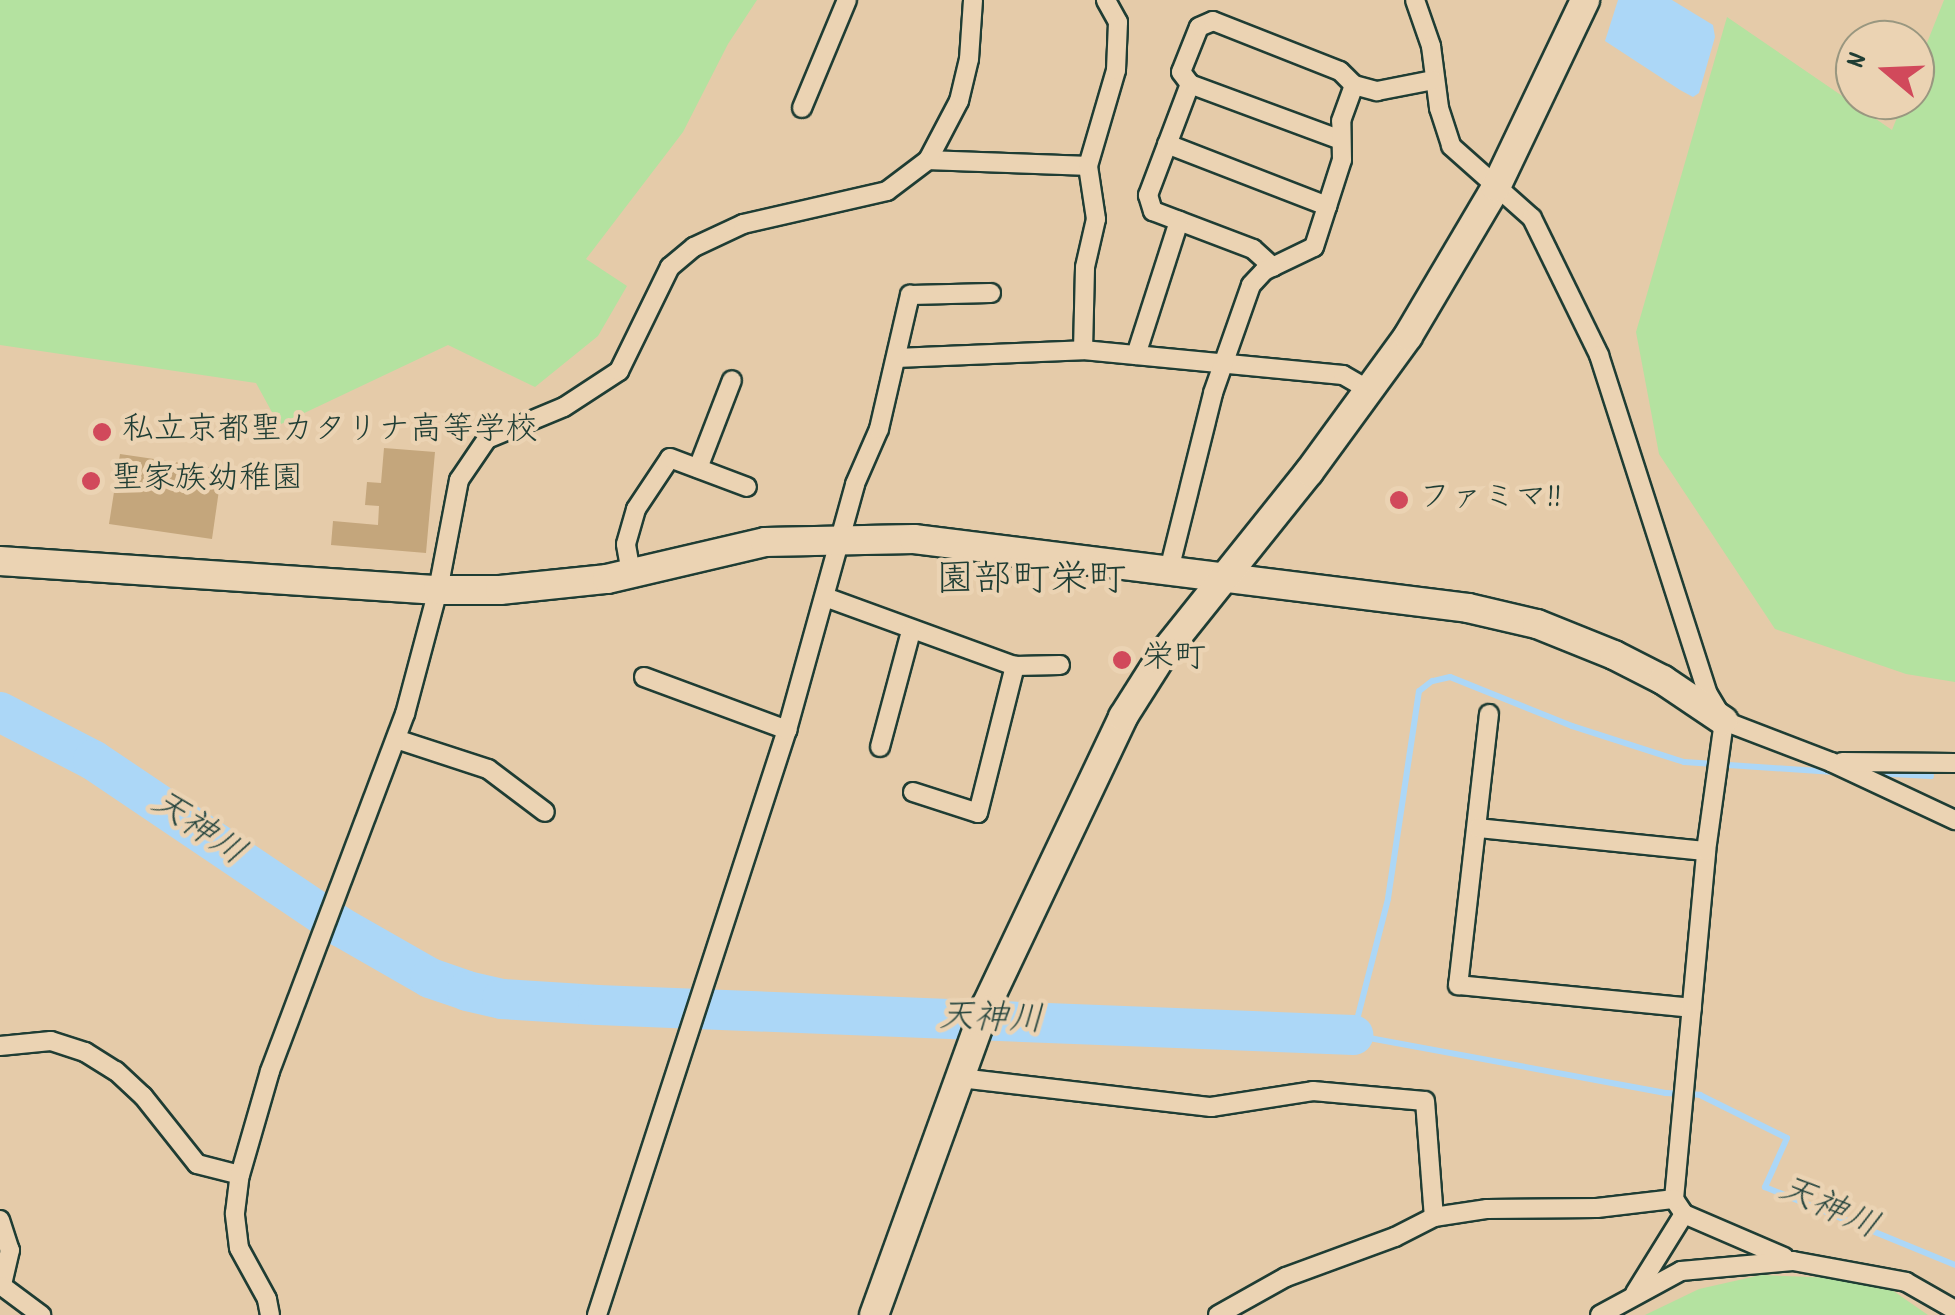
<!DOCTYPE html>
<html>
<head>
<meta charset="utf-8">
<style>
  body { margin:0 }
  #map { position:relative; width:1955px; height:1315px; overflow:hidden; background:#e5cba9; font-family:Dekko,"Klee One",sans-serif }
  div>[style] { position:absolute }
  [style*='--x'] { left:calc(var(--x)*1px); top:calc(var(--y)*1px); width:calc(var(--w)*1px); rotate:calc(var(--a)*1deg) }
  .green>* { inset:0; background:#b4e2a0 }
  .water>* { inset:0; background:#acd7f7 }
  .stream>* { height:6px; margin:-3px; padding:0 3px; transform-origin:3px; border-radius:3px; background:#acd7f7 }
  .river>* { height:40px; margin:-20px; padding:0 20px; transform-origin:20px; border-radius:20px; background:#acd7f7 }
  .building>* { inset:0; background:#c4a67c }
  .roads { filter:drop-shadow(2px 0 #1f3d34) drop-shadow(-2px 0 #1f3d34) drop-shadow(0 2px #1f3d34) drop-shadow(0 -2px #1f3d34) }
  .street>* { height:18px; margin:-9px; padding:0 9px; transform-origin:9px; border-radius:9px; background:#ebd3b3 }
  .secondary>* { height:28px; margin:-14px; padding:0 14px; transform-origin:14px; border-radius:14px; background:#ebd3b3 }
  .dots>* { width:28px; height:28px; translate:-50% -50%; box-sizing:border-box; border:5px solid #ebd3b3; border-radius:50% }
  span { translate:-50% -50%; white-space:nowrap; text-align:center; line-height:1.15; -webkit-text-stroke:9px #ebd3b3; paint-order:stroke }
  .poi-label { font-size:32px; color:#1f3d34 }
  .left { translate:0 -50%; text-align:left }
  .water-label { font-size:35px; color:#26453e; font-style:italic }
  .quarter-label { font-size:38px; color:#1f3d34 }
  .north { position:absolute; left:1835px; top:20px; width:100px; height:100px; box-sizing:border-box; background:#ebd3b3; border:2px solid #999780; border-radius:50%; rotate:289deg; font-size:28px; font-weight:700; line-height:40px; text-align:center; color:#1f3d34 }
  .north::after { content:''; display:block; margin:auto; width:35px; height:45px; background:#d1495b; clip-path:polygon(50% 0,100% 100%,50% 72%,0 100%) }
</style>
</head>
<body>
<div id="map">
  <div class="green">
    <div style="clip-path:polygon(0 0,757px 0,728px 44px,683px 132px,586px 259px,627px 286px,598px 336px,535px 387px,448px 345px,279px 425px,256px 383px,0 345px)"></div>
    <div style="clip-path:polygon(1944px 0,1955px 0,1955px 682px,1906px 674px,1775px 629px,1659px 454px,1636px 332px,1727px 17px,1892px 130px,1904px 100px,1915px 100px,1915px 73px)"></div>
    <div style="clip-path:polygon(1761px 1275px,1861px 1279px,1892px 1290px,1928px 1315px,1645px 1315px,1699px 1289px)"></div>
  </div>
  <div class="water">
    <div style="clip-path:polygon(1618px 0,1672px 0,1713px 25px,1715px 37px,1699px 93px,1693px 97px,1680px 90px,1605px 41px)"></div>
  </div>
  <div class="stream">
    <div style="--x:1834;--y:772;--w:150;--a:-176.2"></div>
    <div style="--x:1684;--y:762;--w:118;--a:-162.2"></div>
    <div style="--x:1572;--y:726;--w:131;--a:-158.1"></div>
    <div style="--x:1450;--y:677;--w:18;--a:167"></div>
    <div style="--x:1432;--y:681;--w:16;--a:142"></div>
    <div style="--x:1419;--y:691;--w:210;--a:98.5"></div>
    <div style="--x:1388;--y:899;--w:140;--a:104.4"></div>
    <div style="--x:1353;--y:1035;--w:318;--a:10.5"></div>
    <div style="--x:1666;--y:1093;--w:34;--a:3"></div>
    <div style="--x:1700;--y:1095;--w:97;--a:26.3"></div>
    <div style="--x:1787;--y:1138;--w:54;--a:114.2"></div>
    <div style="--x:1765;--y:1187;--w:205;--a:22.3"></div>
    <div style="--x:1872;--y:773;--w:59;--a:2.9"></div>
  </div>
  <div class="river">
    <div style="--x:0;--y:712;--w:105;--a:27.3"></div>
    <div style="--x:93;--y:760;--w:299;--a:34"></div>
    <div style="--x:341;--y:927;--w:103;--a:29.8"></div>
    <div style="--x:430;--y:978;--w:39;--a:19"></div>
    <div style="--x:467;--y:991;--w:36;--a:13"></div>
    <div style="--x:502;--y:999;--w:96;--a:3.6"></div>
    <div style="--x:598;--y:1005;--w:756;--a:2.28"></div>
  </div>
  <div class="building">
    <div style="clip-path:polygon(384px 448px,435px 452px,426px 553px,331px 545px,333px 521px,378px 525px,379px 506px,365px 505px,367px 482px,381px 483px)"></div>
    <div style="clip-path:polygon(120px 454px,222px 469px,212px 539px,109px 524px)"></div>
  </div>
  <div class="roads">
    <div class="street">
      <div style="--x:1415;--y:0;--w:49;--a:70.8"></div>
      <div style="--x:1431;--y:46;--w:63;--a:82.6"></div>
      <div style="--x:1439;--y:108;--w:40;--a:72"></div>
      <div style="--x:1451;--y:146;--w:108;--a:41.6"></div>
      <div style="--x:1532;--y:218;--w:153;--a:63.9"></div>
      <div style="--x:1599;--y:355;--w:356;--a:72.2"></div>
      <div style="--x:1708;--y:694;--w:31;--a:59"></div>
      <div style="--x:1724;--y:721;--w:115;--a:21"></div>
      <div style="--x:1831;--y:762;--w:137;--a:25.1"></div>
      <div style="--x:1190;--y:84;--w:119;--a:110.7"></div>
      <div style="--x:1148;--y:195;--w:17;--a:73"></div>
      <div style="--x:1153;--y:211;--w:107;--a:20.8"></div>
      <div style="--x:1253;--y:249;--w:27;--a:42"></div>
      <div style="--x:802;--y:108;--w:117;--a:-67.4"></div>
      <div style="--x:1341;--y:140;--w:161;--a:-159.7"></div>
      <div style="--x:1190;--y:84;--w:15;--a:-127"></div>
      <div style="--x:1181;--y:72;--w:48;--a:-68.2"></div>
      <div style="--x:1199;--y:27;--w:15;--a:-23"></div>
      <div style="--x:1213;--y:21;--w:136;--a:21.5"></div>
      <div style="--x:1340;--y:71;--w:20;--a:45"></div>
      <div style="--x:1354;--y:85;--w:24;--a:15"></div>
      <div style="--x:1377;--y:91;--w:57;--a:-11.1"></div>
      <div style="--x:1167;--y:144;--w:172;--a:21.2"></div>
      <div style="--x:928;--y:160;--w:160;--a:2.1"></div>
      <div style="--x:1083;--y:350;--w:83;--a:-88.6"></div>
      <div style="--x:1085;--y:267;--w:49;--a:-77.1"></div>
      <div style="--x:1096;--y:219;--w:54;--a:-98.6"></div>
      <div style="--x:1088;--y:166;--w:100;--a:-73.7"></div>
      <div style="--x:1116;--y:70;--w:48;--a:-87.6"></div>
      <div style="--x:1118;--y:22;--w:25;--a:-119"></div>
      <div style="--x:1136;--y:355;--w:141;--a:-72.2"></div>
      <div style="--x:896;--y:358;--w:187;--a:-2.4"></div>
      <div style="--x:1083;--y:350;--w:261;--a:5.5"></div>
      <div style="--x:1343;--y:375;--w:30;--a:30"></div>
      <div style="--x:698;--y:468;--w:94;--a:-68.9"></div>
      <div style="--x:1169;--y:570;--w:182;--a:-76"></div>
      <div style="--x:1213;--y:393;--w:114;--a:-70.6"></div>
      <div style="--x:1251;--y:285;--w:19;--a:-47"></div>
      <div style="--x:1264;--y:271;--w:55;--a:-25.6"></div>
      <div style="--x:1314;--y:247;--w:91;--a:-72.2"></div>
      <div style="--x:1342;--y:160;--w:39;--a:-91"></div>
      <div style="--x:1341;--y:121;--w:38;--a:-70"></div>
      <div style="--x:631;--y:573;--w:29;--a:-100"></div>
      <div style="--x:626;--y:544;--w:36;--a:-74"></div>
      <div style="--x:636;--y:509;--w:61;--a:-56.3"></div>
      <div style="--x:670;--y:458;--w:82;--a:20.6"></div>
      <div style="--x:825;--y:597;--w:202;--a:20"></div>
      <div style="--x:1015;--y:666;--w:45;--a:-1.3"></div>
      <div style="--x:644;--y:677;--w:153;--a:20.3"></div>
      <div style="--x:1489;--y:714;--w:273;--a:96.5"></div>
      <div style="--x:1458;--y:985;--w:235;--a:5.6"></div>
      <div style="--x:396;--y:739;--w:97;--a:18.1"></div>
      <div style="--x:488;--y:769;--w:71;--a:37"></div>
      <div style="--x:880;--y:747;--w:120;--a:-75"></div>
      <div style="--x:1842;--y:762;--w:113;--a:0.5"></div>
      <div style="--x:913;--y:792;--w:68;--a:17.9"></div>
      <div style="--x:978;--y:813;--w:152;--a:-75.9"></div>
      <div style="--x:1478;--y:828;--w:229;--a:5.8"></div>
      <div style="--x:0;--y:1046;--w:51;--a:-5.6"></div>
      <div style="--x:51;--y:1041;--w:36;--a:18"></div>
      <div style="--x:85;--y:1052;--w:36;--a:32"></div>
      <div style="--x:116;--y:1071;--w:37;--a:43"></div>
      <div style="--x:143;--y:1096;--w:87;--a:51.5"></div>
      <div style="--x:197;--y:1164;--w:44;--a:14.3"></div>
      <div style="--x:960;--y:1078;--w:253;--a:6.6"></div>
      <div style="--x:1211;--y:1107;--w:103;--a:-8.9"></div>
      <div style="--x:1313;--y:1091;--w:112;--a:5.1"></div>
      <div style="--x:1425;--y:1101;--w:116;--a:85.6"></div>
      <div style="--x:1684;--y:1214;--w:109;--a:23.3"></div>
      <div style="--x:0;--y:1220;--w:32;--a:72"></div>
      <div style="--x:10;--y:1250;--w:37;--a:103"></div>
      <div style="--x:2;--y:1286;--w:49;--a:36.6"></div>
      <div style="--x:1635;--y:1293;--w:93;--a:-58.2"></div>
      <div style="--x:1684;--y:1214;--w:18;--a:-124"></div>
      <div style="--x:1674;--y:1199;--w:349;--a:-84.7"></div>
      <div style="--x:1706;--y:851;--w:131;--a:-82.1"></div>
      <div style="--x:270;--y:1315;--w:16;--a:-101"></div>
      <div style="--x:267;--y:1299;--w:58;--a:-118.8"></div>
      <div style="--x:239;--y:1248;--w:35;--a:-97"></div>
      <div style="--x:235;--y:1213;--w:38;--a:-83"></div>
      <div style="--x:240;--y:1175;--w:108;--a:-73.9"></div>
      <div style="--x:270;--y:1071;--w:382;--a:-69.3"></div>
      <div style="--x:405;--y:714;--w:128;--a:-75.1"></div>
      <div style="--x:438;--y:590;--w:112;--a:-79.2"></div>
      <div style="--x:459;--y:480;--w:50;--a:-55.7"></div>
      <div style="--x:487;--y:439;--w:83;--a:-22.6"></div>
      <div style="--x:564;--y:407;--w:66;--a:-33.2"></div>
      <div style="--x:619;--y:371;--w:116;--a:-63.9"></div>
      <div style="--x:670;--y:267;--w:31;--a:-40"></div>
      <div style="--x:694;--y:247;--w:54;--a:-25.1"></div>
      <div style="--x:743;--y:224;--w:148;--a:-12.9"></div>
      <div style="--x:887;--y:191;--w:51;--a:-37.1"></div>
      <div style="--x:928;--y:160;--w:67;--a:-62.3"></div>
      <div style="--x:959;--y:101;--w:43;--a:-76.6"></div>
      <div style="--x:969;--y:59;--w:59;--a:-86.1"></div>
      <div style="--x:597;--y:1315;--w:615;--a:-72.01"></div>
      <div style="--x:787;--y:730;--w:255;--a:-74.5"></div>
      <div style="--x:855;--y:484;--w:60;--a:-66.4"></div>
      <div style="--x:879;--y:429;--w:138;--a:-77"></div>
      <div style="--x:910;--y:295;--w:81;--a:-1.4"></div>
      <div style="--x:1218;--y:1315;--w:78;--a:-29.2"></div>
      <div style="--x:1286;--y:1277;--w:116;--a:-20.2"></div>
      <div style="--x:1395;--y:1237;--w:44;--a:-27.1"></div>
      <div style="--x:1434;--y:1217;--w:54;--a:-8.6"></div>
      <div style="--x:1487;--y:1209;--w:110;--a:-0.5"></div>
      <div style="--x:1597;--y:1208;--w:78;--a:-6.7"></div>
      <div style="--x:1600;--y:1315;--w:92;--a:-28.5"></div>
      <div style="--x:1681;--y:1271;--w:112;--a:-5.1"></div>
      <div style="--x:1793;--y:1261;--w:115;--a:10.5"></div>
      <div style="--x:1906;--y:1282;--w:56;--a:29.7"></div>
    </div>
    <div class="secondary">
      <div style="--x:0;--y:561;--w:439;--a:3.8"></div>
      <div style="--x:438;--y:590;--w:62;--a:0"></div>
      <div style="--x:500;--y:590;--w:108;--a:-5.9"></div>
      <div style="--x:607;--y:579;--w:162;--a:-13.2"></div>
      <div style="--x:765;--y:542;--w:149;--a:-1.2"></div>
      <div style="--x:914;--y:539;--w:558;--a:7.1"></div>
      <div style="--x:1468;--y:608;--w:71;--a:13.1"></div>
      <div style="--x:1537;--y:624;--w:83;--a:21.9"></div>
      <div style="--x:1614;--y:655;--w:55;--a:27"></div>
      <div style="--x:1663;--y:680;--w:73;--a:33.9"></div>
      <div style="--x:874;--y:1315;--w:329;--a:-70.1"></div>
      <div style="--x:986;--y:1006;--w:320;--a:-64.6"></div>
      <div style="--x:1123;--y:717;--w:75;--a:-57.6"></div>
      <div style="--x:1163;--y:654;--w:233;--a:-51.3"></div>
      <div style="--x:1309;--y:472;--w:168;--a:-53.9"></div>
      <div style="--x:1408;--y:336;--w:173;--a:-59.4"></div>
      <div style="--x:1496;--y:187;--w:207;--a:-64.5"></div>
    </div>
  </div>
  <div class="dots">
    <div style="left:102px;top:432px;background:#d1495b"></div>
    <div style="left:91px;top:481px;background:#d1495b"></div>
    <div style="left:1399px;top:500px;background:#d1495b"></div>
    <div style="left:1122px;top:660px;background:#d1495b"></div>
  </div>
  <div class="poi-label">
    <span class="left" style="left:122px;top:432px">私立京都聖カタリナ高等学校</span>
    <span class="left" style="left:111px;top:481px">聖家族幼稚園</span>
    <span class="left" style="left:1419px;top:500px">ファミマ!!</span>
    <span class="left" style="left:1142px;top:660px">栄町</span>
  </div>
  <div class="water-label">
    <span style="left:197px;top:830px;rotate:34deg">天神川</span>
    <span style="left:991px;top:1021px;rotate:2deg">天神川</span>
    <span style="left:1828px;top:1210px;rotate:24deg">天神川</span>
  </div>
  <div class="quarter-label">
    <span style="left:1031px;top:583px">園部町栄町</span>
  </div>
  <div class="north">N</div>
</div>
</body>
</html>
